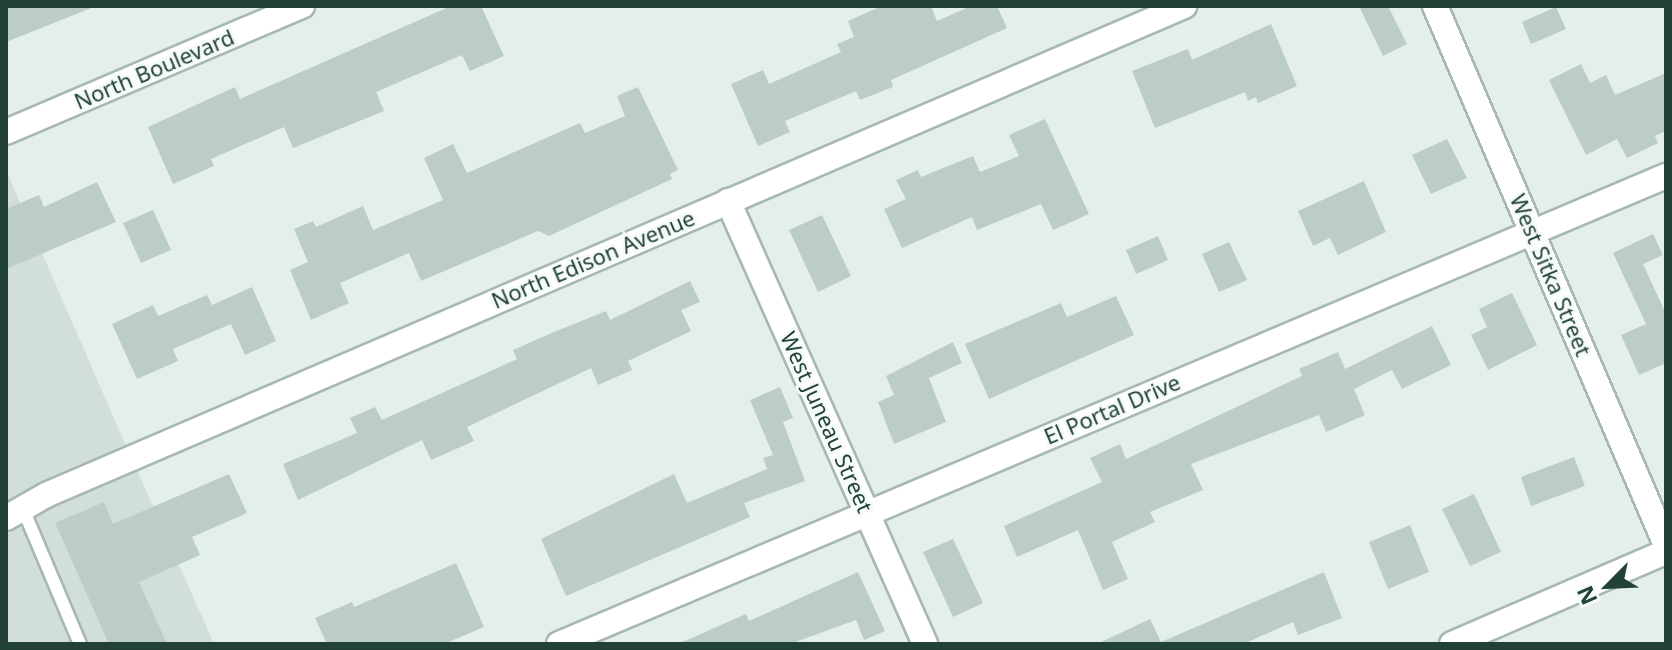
<!DOCTYPE html>
<html>
<head>
<meta charset="utf-8">
<style>
  body { margin:0 }
  #map { position:relative; width:1672px; height:650px; overflow:hidden; background:#e5efea; font-family:"Noto Sans",sans-serif }
  div>[style] { position:absolute }
  [style*='--x'] { left:calc(var(--x)*1px); top:calc(var(--y)*1px); width:calc(var(--w)*1px); rotate:calc(var(--a)*1deg) }
  .built>* { inset:0; background:#d2dfd9 }
  .building>* { inset:0; background:#bccdc5 }
  .roads { filter:drop-shadow(2px 0 #a7b8b1) drop-shadow(-2px 0 #a7b8b1) drop-shadow(0 2px #a7b8b1) drop-shadow(0 -2px #a7b8b1) }
  .service>* { height:12px; margin:-6px; padding:0 6px; transform-origin:6px; border-radius:6px; background:#fff }
  .minor>* { height:24px; margin:-12px; padding:0 12px; transform-origin:12px; border-radius:12px; background:#fff }
  .tertiary>* { height:24px; margin:-12px; padding:0 12px; transform-origin:12px; border-radius:12px; background:#fff }
  span { translate:-50% -50%; white-space:nowrap; text-align:center; line-height:1.15; -webkit-text-stroke:6px #f6fbf8; paint-order:stroke }
  .street-label { font-size:22px; color:#224238 }
  .frame { position:absolute; inset:0; border:8px solid #224238; pointer-events:none }
  .north { position:absolute; left:1568px; top:546px; width:80px; height:80px; -webkit-text-stroke:6px #f6fbf8; paint-order:stroke; rotate:246deg; font-size:22px; font-weight:700; line-height:32px; text-align:center; color:#224238 }
  .north::after { content:''; display:block; margin:auto; width:28px; height:36px; background:#224238; clip-path:polygon(50% 0,100% 100%,50% 72%,0 100%) }
</style>
</head>
<body>
<div id="map">
  <div class="built">
    <div style="clip-path:polygon(6px 170px,126px 446px,6px 503px)"></div>
    <div style="clip-path:polygon(137px 470px,214px 644px,6px 644px,6px 534px,52px 507px)"></div>
  </div>
  <div class="building">
    <div style="clip-path:polygon(6px 6px,93px 6px,94px 7px,6px 42px)"></div>
    <div style="clip-path:polygon(451px 6px,481px 6px,504px 56px,470px 71px,462px 55px,376px 92px,384px 111px,293px 148px,284px 127px,211px 159px,214px 166px,173px 184px,148px 127px,235px 87px,240px 99px)"></div>
    <div style="clip-path:polygon(882px 6px,931px 6px,937px 21px,971px 6px,997px 6px,1007px 28px,891px 80px,893px 87px,860px 100px,856px 91px,785px 121px,790px 132px,758px 146px,731px 84px,763px 70px,769px 84px,841px 52px,837px 44px,854px 37px,848px 21px)"></div>
    <div style="clip-path:polygon(1359px 6px,1388px 6px,1407px 44px,1383px 56px)"></div>
    <div style="clip-path:polygon(1556px 7px,1566px 29px,1531px 44px,1522px 22px)"></div>
    <div style="clip-path:polygon(1271px 24px,1297px 86px,1258px 103px,1256px 97px,1248px 101px,1245px 92px,1155px 128px,1132px 71px,1188px 49px,1192px 60px)"></div>
    <div style="clip-path:polygon(1581px 64px,1590px 83px,1606px 75px,1615px 95px,1666px 73px,1666px 131px,1655px 136px,1658px 143px,1627px 158px,1617px 139px,1586px 155px,1549px 80px)"></div>
    <div style="clip-path:polygon(638px 87px,678px 170px,670px 174px,672px 179px,549px 236px,538px 231px,421px 281px,409px 253px,340px 283px,349px 303px,311px 320px,290px 270px,308px 262px,294px 229px,313px 221px,316px 227px,363px 206px,373px 230px,443px 200px,424px 158px,453px 144px,467px 173px,580px 123px,585px 133px,625px 116px,617px 96px)"></div>
    <div style="clip-path:polygon(1045px 119px,1089px 214px,1053px 230px,1041px 204px,977px 230px,972px 217px,902px 248px,884px 209px,906px 199px,896px 180px,918px 170px,921px 177px,973px 156px,980px 172px,1019px 156px,1009px 135px)"></div>
    <div style="clip-path:polygon(1447px 139px,1467px 178px,1431px 194px,1412px 155px)"></div>
    <div style="clip-path:polygon(1364px 181px,1386px 232px,1338px 255px,1330px 238px,1313px 246px,1298px 211px)"></div>
    <div style="clip-path:polygon(97px 182px,116px 222px,6px 269px,6px 209px,39px 195px,44px 207px)"></div>
    <div style="clip-path:polygon(153px 210px,171px 250px,141px 263px,123px 223px)"></div>
    <div style="clip-path:polygon(822px 215px,851px 276px,818px 292px,789px 230px)"></div>
    <div style="clip-path:polygon(1653px 234px,1663px 255px,1643px 264px,1666px 314px,1666px 368px,1664px 364px,1639px 375px,1621px 335px,1646px 324px,1613px 253px)"></div>
    <div style="clip-path:polygon(1158px 236px,1168px 260px,1136px 274px,1126px 250px)"></div>
    <div style="clip-path:polygon(1229px 242px,1247px 280px,1219px 292px,1202px 254px)"></div>
    <div style="clip-path:polygon(690px 281px,700px 302px,681px 310px,691px 331px,628px 361px,632px 370px,598px 385px,591px 368px,467px 427px,474px 441px,431px 460px,422px 440px,298px 500px,283px 464px,357px 433px,350px 418px,375px 407px,382px 420px,517px 359px,513px 350px,554px 332px,606px 311px,610px 320px)"></div>
    <div style="clip-path:polygon(252px 287px,276px 341px,245px 355px,231px 324px,173px 349px,178px 361px,137px 379px,112px 324px,153px 305px,158px 316px,207px 295px,212px 305px)"></div>
    <div style="clip-path:polygon(1512px 293px,1537px 345px,1488px 370px,1471px 335px,1487px 327px,1479px 309px)"></div>
    <div style="clip-path:polygon(1116px 296px,1134px 335px,989px 399px,965px 344px,1061px 303px,1067px 317px)"></div>
    <div style="clip-path:polygon(1432px 326px,1451px 365px,1402px 389px,1392px 370px,1354px 389px,1365px 415px,1326px 432px,1319px 415px,1191px 464px,1203px 490px,1150px 512px,1155px 522px,1112px 542px,1128px 579px,1103px 590px,1078px 530px,1017px 557px,1004px 526px,1102px 482px,1090px 458px,1120px 444px,1126px 459px,1302px 376px,1299px 369px,1338px 352px,1345px 369px)"></div>
    <div style="clip-path:polygon(953px 342px,962px 363px,929px 378px,946px 422px,894px 444px,878px 402px,894px 395px,886px 376px)"></div>
    <div style="clip-path:polygon(780px 387px,793px 418px,783px 422px,805px 481px,744px 503px,750px 517px,566px 596px,541px 539px,674px 474px,687px 503px,767px 469px,763px 458px,773px 455px,750px 400px)"></div>
    <div style="clip-path:polygon(1574px 457px,1585px 486px,1531px 506px,1521px 477px)"></div>
    <div style="clip-path:polygon(229px 474px,247px 513px,192px 537px,200px 555px,139px 582px,167px 644px,109px 644px,55px 523px,104px 502px,113px 524px)"></div>
    <div style="clip-path:polygon(1474px 494px,1501px 552px,1470px 566px,1442px 509px)"></div>
    <div style="clip-path:polygon(1410px 525px,1429px 572px,1388px 589px,1369px 542px)"></div>
    <div style="clip-path:polygon(953px 539px,983px 603px,953px 617px,923px 552px)"></div>
    <div style="clip-path:polygon(456px 563px,484px 627px,444px 644px,327px 644px,315px 618px,352px 602px,354px 607px)"></div>
    <div style="clip-path:polygon(858px 572px,885px 631px,864px 640px,856px 620px,790px 644px,678px 644px,746px 614px,749px 621px)"></div>
    <div style="clip-path:polygon(1324px 572px,1342px 618px,1298px 635px,1293px 622px,1243px 644px,1097px 644px,1150px 619px,1161px 642px)"></div>
  </div>
  <div class="roads">
    <div class="service">
      <div style="--x:23;--y:509;--w:147;--a:67.1"></div>
    </div>
    <div class="minor">
      <div style="--x:1435;--y:6;--w:586;--a:66.8"></div>
      <div style="--x:728;--y:201;--w:485;--a:66"></div>
      <div style="--x:6;--y:518;--w:46;--a:-29.9"></div>
      <div style="--x:46;--y:495;--w:1239;--a:-23.25"></div>
      <div style="--x:559;--y:644;--w:1202;--a:-22.92"></div>
      <div style="--x:1452;--y:644;--w:233;--a:-23.3"></div>
    </div>
    <div class="tertiary">
      <div style="--x:6;--y:132;--w:322;--a:-23.1"></div>
    </div>
  </div>
  <div class="street-label">
    <span style="left:154px;top:69px;rotate:-23deg">North Boulevard</span>
    <span style="left:593px;top:259px;rotate:-23deg">North Edison Avenue</span>
    <span style="left:1551px;top:275px;rotate:67deg">West Sitka Street</span>
    <span style="left:1112px;top:409px;rotate:-23deg">El Portal Drive</span>
    <span style="left:827px;top:422px;rotate:66deg">West Juneau Street</span>
  </div>
  <div class="frame"></div>
  <div class="north">N</div>
</div>
</body>
</html>
